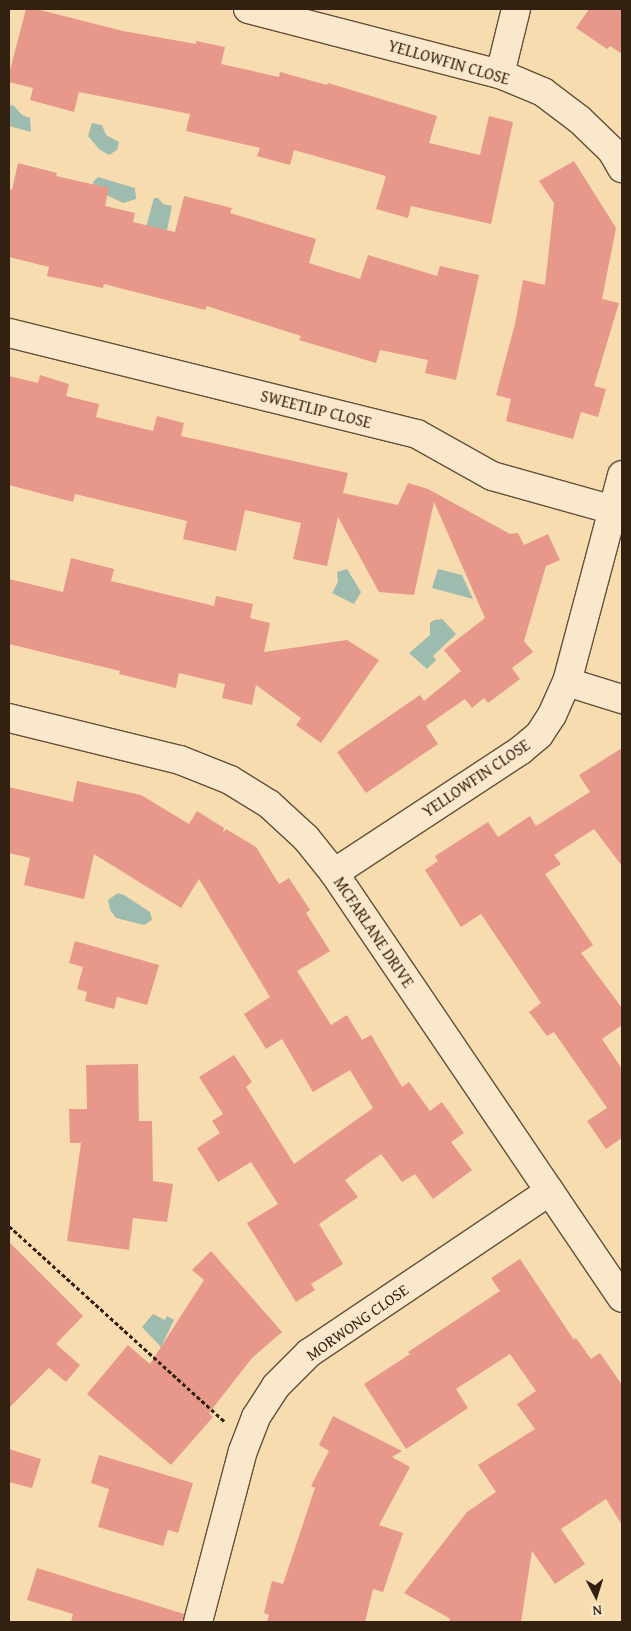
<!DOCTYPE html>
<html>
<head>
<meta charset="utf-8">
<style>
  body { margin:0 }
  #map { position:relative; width:631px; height:1631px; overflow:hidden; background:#f7dcb0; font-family:"Gentium Book Plus",serif }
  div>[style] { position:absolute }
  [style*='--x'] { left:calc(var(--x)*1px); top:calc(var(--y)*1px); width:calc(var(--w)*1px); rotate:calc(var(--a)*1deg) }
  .water>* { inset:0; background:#9dbbaf }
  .building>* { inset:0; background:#e7988b }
  .path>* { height:3px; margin-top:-1.5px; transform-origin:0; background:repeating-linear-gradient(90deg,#322110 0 4px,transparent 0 6.5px) }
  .roads { filter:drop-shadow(1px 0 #635038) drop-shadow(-1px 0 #635038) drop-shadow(0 1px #635038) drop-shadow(0 -1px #635038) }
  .minor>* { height:28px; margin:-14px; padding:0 14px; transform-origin:14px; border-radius:14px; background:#fae8cc }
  span { translate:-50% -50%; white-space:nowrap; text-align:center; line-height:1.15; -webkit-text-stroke:4px #fae8cc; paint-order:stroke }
  .street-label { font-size:16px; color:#322110 }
  .frame { position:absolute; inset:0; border:10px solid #322110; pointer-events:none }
  .north { position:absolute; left:571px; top:1571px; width:50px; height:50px; -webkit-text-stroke:4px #fae8cc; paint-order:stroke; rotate:175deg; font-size:14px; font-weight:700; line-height:20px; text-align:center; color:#322110 }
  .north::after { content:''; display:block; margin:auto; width:18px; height:22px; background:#322110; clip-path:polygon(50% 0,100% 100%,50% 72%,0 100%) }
</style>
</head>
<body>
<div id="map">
  <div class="water">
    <div style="clip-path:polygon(13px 105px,22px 115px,30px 118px,31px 132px,9px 126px,9px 106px)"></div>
    <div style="clip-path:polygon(92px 123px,102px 125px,106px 135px,119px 142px,117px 150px,109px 155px,100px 150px,88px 136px)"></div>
    <div style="clip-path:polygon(98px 177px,135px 188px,136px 199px,123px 203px,96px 190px,93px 182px)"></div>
    <div style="clip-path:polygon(154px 198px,158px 198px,163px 204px,172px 206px,167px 230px,146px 227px)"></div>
    <div style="clip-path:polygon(347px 569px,361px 592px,354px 604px,332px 593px,338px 582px,337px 572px)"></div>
    <div style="clip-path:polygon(438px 569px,462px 575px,473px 599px,432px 588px)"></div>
    <div style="clip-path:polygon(442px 619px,456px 634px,433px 656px,436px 660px,427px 669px,409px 653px,430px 635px,430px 623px,434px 620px)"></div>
    <div style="clip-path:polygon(118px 893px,124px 895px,150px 912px,152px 920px,144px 925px,116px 918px,110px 910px,108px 900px)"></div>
    <div style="clip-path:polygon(153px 1314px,165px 1320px,167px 1316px,174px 1320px,161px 1347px,142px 1327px)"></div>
  </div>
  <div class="building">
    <div style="clip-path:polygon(26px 9px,36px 9px,123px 31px,196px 44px,196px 41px,225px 47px,221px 64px,279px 77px,280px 72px,327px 85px,328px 83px,437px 116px,429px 143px,480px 155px,489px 116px,513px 122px,491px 224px,411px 206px,408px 218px,376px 209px,386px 176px,294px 150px,290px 165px,257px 156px,260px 148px,186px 131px,190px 114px,79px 92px,74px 112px,30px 100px,33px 88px,9px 82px,9px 74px)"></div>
    <div style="clip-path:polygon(589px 9px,622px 9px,622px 54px,610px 46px,607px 49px,576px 28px)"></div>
    <div style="clip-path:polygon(574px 161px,616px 228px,602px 299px,619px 303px,594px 386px,606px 389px,598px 417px,581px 412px,573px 439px,506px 421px,511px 399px,496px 395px,515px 324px,523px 280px,545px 285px,554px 203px,539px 181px)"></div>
    <div style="clip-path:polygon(18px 163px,57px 173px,56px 176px,109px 188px,105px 206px,135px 213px,133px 222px,175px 232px,184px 196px,232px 208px,230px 213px,316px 239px,309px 263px,360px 279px,368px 255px,437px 276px,440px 266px,479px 275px,456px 380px,425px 373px,428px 360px,380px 350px,376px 363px,299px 340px,301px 336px,207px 306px,205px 310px,104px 284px,103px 288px,47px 276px,49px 267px,9px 257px,9px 189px,12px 190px)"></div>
    <div style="clip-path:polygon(40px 375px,69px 384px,66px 396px,99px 404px,96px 417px,153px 431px,157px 416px,184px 423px,181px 436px,348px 473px,343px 493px,398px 505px,408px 483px,428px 489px,510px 534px,518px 533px,524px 545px,548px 534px,560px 560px,546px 566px,524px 641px,533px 652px,512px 668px,520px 679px,488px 703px,484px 698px,472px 708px,465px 699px,426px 726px,438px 744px,366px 793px,337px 752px,420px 695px,424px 701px,461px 671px,444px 650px,485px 618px,434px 502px,414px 595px,379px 592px,338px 517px,327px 566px,293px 559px,301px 523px,245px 510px,236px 551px,183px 539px,187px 521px,75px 494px,73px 502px,9px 485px,9px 376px,38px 383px)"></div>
    <div style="clip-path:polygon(71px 558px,114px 569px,111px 581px,214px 606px,216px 596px,253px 604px,250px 618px,270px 623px,264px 652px,347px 640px,379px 660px,321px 743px,296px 725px,301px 718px,256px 685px,252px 705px,222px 698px,225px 684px,179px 673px,176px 688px,119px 674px,120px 671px,9px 644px,9px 579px,63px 592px)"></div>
    <div style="clip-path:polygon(622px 748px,622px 866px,594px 829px,554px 855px,561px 864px,545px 874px,593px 945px,581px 953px,622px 1008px,622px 1025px,602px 1039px,622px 1069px,622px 1138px,606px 1149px,587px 1121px,607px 1108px,554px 1032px,547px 1036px,529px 1012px,541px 1003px,481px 914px,461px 927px,425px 870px,438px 861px,435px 856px,488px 822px,498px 837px,530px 816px,536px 826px,590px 792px,579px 775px)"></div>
    <div style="clip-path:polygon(77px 781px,141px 795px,189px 824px,197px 811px,224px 828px,223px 833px,226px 829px,256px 847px,279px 884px,289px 878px,310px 910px,306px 913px,330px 951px,297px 971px,331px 1025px,347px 1015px,362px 1040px,371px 1035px,402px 1087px,409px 1082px,430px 1111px,442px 1102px,464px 1133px,451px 1142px,472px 1170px,433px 1199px,415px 1174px,402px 1182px,381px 1154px,345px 1180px,358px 1197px,319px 1224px,343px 1264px,311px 1284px,315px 1290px,296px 1302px,247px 1223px,278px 1204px,251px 1162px,218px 1182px,197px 1148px,220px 1133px,212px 1121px,223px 1114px,199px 1077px,234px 1055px,252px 1082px,246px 1087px,294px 1164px,373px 1108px,350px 1070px,313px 1092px,282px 1039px,266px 1049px,244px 1014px,270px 997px,199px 879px,181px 908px,94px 854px,84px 899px,24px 885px,30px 858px,9px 853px,9px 787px,73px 802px)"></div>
    <div style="clip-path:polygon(75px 941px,159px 965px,147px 1005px,117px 997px,114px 1009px,85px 1001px,87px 992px,77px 989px,83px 967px,69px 963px)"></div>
    <div style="clip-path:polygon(138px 1064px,139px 1121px,152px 1121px,153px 1181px,173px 1184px,167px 1222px,133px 1218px,129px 1250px,67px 1241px,81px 1143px,70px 1143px,69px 1109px,87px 1109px,86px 1065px)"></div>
    <div style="clip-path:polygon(9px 1242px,83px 1316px,56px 1344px,80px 1365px,66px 1382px,49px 1368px,9px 1408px)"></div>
    <div style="clip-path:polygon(211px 1251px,282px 1332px,252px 1358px,209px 1413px,213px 1417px,171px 1465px,87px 1394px,128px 1345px,150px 1364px,204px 1280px,192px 1270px)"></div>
    <div style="clip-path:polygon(520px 1259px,574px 1340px,576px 1338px,591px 1359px,600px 1353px,622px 1385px,622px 1525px,606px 1499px,561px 1529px,585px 1564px,555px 1584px,532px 1551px,521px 1622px,450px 1622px,449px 1618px,404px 1593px,467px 1512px,496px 1492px,478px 1465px,535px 1429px,517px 1404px,536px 1391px,510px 1354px,456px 1389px,468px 1408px,406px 1449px,364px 1384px,410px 1354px,408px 1352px,500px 1291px,491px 1278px)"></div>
    <div style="clip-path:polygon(333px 1416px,402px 1451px,392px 1457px,410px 1467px,379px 1525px,403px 1533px,383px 1592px,373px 1589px,365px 1622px,267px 1622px,269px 1615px,264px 1613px,272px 1581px,283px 1584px,315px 1488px,311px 1486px,329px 1451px,319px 1445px)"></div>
    <div style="clip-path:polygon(9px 1449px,41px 1459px,32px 1488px,9px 1482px)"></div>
    <div style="clip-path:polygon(99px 1455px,193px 1483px,178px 1533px,168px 1530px,163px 1546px,98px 1527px,109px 1489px,91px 1483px)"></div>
    <div style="clip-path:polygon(37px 1568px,184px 1614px,183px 1622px,71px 1622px,73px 1614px,27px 1600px)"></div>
  </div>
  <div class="path">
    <div style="--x:9;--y:1226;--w:292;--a:42.2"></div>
  </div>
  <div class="roads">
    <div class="minor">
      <div style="--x:248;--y:9;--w:260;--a:14.5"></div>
      <div style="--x:500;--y:74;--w:47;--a:22.7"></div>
      <div style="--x:543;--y:92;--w:46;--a:37.1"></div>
      <div style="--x:580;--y:120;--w:45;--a:44.1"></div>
      <div style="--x:612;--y:151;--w:20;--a:60"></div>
      <div style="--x:500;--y:74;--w:67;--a:-76.2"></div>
      <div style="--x:9;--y:333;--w:420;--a:13.9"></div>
      <div style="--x:417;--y:434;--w:86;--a:29.2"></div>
      <div style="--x:492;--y:476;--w:127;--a:15.6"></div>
      <div style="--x:567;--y:682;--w:58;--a:17.2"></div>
      <div style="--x:9;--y:718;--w:176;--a:13.8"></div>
      <div style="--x:180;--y:760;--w:54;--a:21.8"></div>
      <div style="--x:230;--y:780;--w:46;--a:31.6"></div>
      <div style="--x:269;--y:804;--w:50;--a:42.6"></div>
      <div style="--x:306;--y:838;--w:45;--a:51.3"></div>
      <div style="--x:334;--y:873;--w:513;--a:55.88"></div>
      <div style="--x:334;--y:873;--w:224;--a:-33.3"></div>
      <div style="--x:521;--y:750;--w:23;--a:-40"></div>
      <div style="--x:539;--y:735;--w:24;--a:-57"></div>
      <div style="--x:552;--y:715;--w:36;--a:-66"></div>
      <div style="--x:567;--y:682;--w:214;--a:-75.1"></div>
      <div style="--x:198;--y:1622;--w:177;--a:-75.3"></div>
      <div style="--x:243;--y:1451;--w:36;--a:-69"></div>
      <div style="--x:256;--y:1417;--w:37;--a:-57"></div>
      <div style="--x:276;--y:1386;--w:47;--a:-45"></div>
      <div style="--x:309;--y:1353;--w:290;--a:-33.9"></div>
    </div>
  </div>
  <div class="street-label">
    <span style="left:449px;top:62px;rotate:16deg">YELLOWFIN CLOSE</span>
    <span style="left:316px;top:409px;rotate:14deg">SWEETLIP CLOSE</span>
    <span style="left:476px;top:778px;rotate:-34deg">YELLOWFIN CLOSE</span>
    <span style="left:374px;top:932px;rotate:56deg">MCFARLANE DRIVE</span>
    <span style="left:357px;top:1322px;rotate:-35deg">MORWONG CLOSE</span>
  </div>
  <div class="frame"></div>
  <div class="north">N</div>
</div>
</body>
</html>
